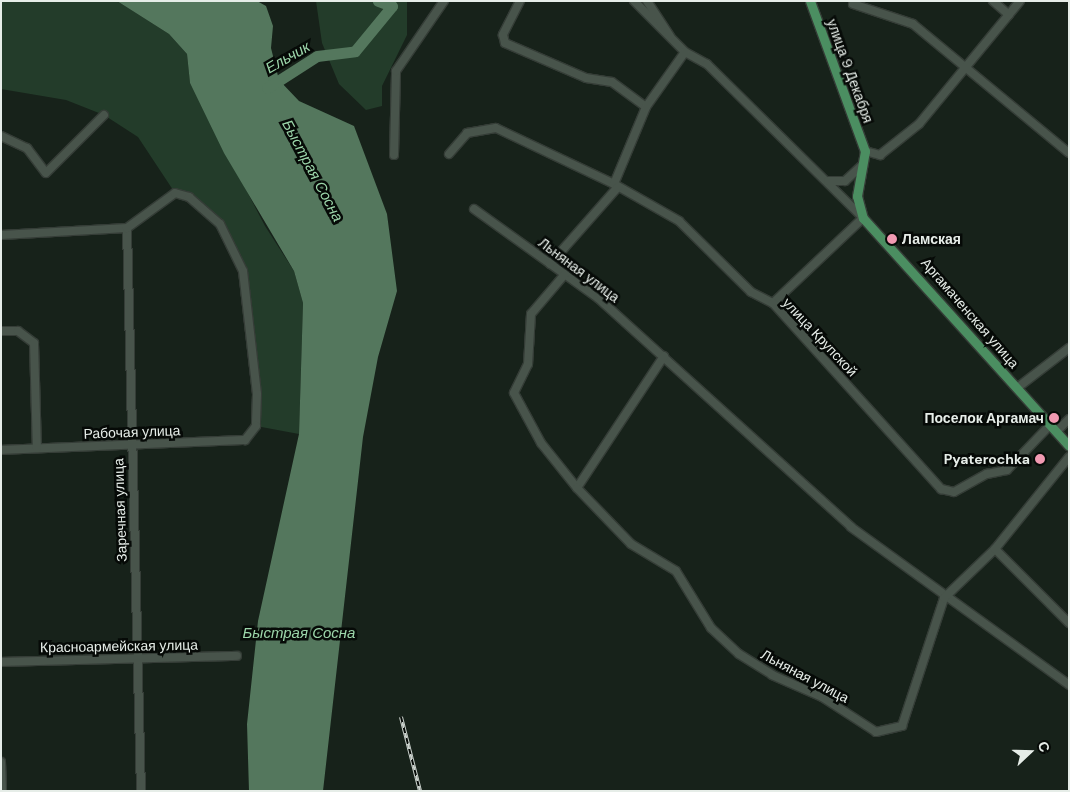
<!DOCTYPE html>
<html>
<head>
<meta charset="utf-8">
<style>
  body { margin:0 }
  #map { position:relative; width:1070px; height:792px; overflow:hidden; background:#17221a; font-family:"DM Sans",sans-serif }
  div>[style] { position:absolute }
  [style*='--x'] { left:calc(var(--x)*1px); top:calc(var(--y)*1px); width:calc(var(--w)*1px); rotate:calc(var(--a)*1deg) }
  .green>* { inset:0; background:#233c2a }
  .water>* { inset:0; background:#54775d }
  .river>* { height:11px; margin:-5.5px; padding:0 5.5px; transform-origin:5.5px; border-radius:5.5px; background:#54775d }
  .roads { filter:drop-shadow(1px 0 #353d37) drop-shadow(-1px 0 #353d37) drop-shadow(0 1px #353d37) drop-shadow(0 -1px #353d37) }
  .minor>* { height:8px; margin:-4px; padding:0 4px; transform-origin:4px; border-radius:4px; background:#48544b }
  .major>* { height:9px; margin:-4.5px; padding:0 4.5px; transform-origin:4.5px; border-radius:4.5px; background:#4b8e61 }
  .rail>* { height:4px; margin-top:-2px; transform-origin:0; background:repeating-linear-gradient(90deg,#060a07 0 5.5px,#ccd3ce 0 11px); box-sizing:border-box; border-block:1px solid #ccd3ce }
  .dots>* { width:14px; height:14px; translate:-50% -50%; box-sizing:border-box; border:2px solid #060a07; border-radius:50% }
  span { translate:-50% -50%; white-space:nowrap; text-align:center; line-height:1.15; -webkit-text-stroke:5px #060a07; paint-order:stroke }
  .street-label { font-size:14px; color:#e6ede8 }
  .poi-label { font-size:14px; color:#e6ede8; font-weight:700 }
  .left { translate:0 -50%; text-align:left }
  .right { translate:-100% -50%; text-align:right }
  .water-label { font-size:15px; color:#9cd6aa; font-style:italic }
  .frame { position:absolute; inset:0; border:2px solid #e6ede8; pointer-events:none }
  .north { position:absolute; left:1005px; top:727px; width:50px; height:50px; -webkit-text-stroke:4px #060a07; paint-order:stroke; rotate:69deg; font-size:14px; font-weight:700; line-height:20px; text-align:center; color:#e6ede8 }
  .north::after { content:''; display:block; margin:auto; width:18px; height:22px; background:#e6ede8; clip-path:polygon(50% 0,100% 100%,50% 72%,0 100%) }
</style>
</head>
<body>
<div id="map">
  <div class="green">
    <div style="clip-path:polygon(1px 1px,117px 1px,169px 34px,187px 54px,190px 83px,265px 226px,294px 271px,303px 303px,299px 434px,256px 426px,243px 271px,208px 210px,175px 193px,138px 137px,104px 115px,66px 100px,1px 89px)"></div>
    <div style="clip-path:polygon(316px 1px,407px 1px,407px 35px,382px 86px,382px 106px,366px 110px,339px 84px,322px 43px)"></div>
  </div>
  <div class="water">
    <div style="clip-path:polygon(117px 1px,257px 1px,266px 6px,273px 26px,271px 48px,279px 80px,299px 101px,354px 126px,387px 214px,397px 291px,378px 357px,363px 437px,323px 791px,249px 791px,247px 724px,258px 621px,299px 434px,303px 303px,294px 271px,224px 153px,190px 83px,187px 54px,169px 34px)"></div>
  </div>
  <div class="river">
    <div style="--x:267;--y:88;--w:59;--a:-32.6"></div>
    <div style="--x:317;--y:56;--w:38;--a:-7"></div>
    <div style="--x:355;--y:51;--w:58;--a:-50.6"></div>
    <div style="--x:392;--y:6;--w:15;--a:-160"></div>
  </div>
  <div class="roads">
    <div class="minor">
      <div style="--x:520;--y:1;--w:38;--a:117"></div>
      <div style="--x:503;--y:35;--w:8;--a:76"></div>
      <div style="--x:505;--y:43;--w:88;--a:23.4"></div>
      <div style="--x:586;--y:78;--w:26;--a:9"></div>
      <div style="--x:612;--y:82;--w:42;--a:36.3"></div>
      <div style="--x:634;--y:1;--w:72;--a:45"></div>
      <div style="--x:685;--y:52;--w:25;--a:29"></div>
      <div style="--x:707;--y:64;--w:219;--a:44.6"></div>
      <div style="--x:863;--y:218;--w:124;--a:136.6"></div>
      <div style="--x:647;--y:1;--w:42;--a:56.7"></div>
      <div style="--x:993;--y:1;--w:21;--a:41"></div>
      <div style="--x:853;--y:4;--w:63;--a:18.4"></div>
      <div style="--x:913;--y:24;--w:202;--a:39.6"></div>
      <div style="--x:1;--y:136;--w:29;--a:25"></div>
      <div style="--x:27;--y:148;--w:31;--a:53"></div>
      <div style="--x:46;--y:173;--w:82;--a:-45"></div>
      <div style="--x:865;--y:151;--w:16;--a:15"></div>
      <div style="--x:880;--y:155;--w:50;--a:-38.5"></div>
      <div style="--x:919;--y:124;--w:159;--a:-50.6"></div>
      <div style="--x:449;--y:154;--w:28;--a:-49"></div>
      <div style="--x:467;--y:133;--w:29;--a:-10"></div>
      <div style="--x:496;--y:128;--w:131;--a:25.4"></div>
      <div style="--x:614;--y:184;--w:75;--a:29.6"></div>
      <div style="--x:679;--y:221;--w:101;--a:44.6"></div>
      <div style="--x:751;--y:292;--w:25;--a:27"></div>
      <div style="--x:773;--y:303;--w:251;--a:47.9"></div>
      <div style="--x:941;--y:489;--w:13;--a:13"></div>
      <div style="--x:954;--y:492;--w:38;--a:-29"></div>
      <div style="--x:987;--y:474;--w:20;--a:-11"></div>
      <div style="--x:1007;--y:470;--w:62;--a:-46.3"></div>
      <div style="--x:394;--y:155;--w:84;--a:-88.6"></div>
      <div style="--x:396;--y:71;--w:85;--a:-55.6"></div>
      <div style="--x:828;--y:181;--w:17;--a:0"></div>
      <div style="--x:845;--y:181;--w:23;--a:-43"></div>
      <div style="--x:614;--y:184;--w:83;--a:-67.4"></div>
      <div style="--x:646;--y:107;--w:67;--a:-54.7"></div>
      <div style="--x:474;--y:209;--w:153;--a:35.7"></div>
      <div style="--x:598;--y:298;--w:341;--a:42.1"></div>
      <div style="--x:851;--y:527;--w:269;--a:35.9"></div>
      <div style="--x:127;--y:228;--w:563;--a:88.58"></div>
      <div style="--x:1;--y:235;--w:126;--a:-3.2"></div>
      <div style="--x:127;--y:228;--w:59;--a:-36.1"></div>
      <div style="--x:175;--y:193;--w:15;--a:16"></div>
      <div style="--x:189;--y:197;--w:41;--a:41.1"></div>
      <div style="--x:220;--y:224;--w:52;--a:63.9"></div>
      <div style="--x:243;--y:271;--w:124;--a:83.5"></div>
      <div style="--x:257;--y:394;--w:32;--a:92"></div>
      <div style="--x:256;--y:426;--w:18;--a:128"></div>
      <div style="--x:245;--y:440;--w:244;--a:177.7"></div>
      <div style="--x:550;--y:264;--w:103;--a:-48.6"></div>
      <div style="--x:565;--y:274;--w:52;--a:130.4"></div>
      <div style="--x:531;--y:314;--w:50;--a:93.4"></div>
      <div style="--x:528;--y:364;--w:32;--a:116"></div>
      <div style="--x:514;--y:393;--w:57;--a:61.6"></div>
      <div style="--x:541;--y:443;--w:58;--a:51.3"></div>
      <div style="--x:1;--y:331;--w:17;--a:0"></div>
      <div style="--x:18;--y:331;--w:20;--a:37"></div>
      <div style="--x:34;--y:343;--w:105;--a:88.4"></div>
      <div style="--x:664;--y:356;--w:158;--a:123.4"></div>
      <div style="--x:577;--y:488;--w:78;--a:46"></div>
      <div style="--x:631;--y:544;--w:52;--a:31"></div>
      <div style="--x:676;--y:571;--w:67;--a:58.4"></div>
      <div style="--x:711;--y:628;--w:38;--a:43"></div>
      <div style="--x:739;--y:654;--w:39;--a:32"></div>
      <div style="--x:772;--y:675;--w:55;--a:23.7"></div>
      <div style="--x:822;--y:697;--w:64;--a:32.9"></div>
      <div style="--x:876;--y:732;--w:27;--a:-13"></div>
      <div style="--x:902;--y:726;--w:135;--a:-71.8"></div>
      <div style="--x:944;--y:598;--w:71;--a:-43.9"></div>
      <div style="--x:995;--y:549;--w:118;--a:-51.2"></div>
      <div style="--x:1017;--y:388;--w:66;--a:-37.6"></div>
      <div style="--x:1056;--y:432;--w:18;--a:-45"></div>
      <div style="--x:995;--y:549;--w:105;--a:45"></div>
      <div style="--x:1;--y:662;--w:236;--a:-1.5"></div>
      <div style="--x:1;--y:762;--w:29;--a:88"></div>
    </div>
    <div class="major">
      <div style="--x:810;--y:1;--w:160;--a:69.9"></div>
      <div style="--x:865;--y:151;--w:46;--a:100.1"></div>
      <div style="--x:857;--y:196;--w:23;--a:75"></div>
      <div style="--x:863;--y:218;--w:307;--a:47.9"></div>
    </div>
  </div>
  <div class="rail">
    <div style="--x:401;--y:717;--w:76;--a:75.6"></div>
  </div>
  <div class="dots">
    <div style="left:892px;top:239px;background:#f19ab2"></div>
    <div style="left:1054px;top:418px;background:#f19ab2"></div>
    <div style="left:1040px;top:459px;background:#f19ab2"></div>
  </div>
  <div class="street-label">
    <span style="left:850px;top:71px;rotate:70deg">улица 9 Декабря</span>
    <span style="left:579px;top:270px;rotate:37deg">Льняная улица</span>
    <span style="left:970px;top:313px;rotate:49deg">Аргамаченская улица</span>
    <span style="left:820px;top:337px;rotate:47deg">улица Крупской</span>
    <span style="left:132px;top:432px;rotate:-2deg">Рабочая улица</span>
    <span style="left:120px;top:510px;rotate:-92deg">Заречная улица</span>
    <span style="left:119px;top:646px;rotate:-1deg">Красноармейская улица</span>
    <span style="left:805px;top:676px;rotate:28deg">Льняная улица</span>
  </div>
  <div class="poi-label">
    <span class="left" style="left:902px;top:239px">Ламская</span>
    <span class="right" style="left:1044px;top:418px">Поселок Аргамач</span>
    <span class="right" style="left:1030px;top:459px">Pyaterochka</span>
  </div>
  <div class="water-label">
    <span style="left:288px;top:58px;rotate:-30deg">Ельчик</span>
    <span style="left:312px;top:171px;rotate:62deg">Быстрая Сосна</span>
    <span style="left:299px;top:634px">Быстрая Сосна</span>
  </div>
  <div class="frame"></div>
  <div class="north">С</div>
</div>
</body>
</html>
